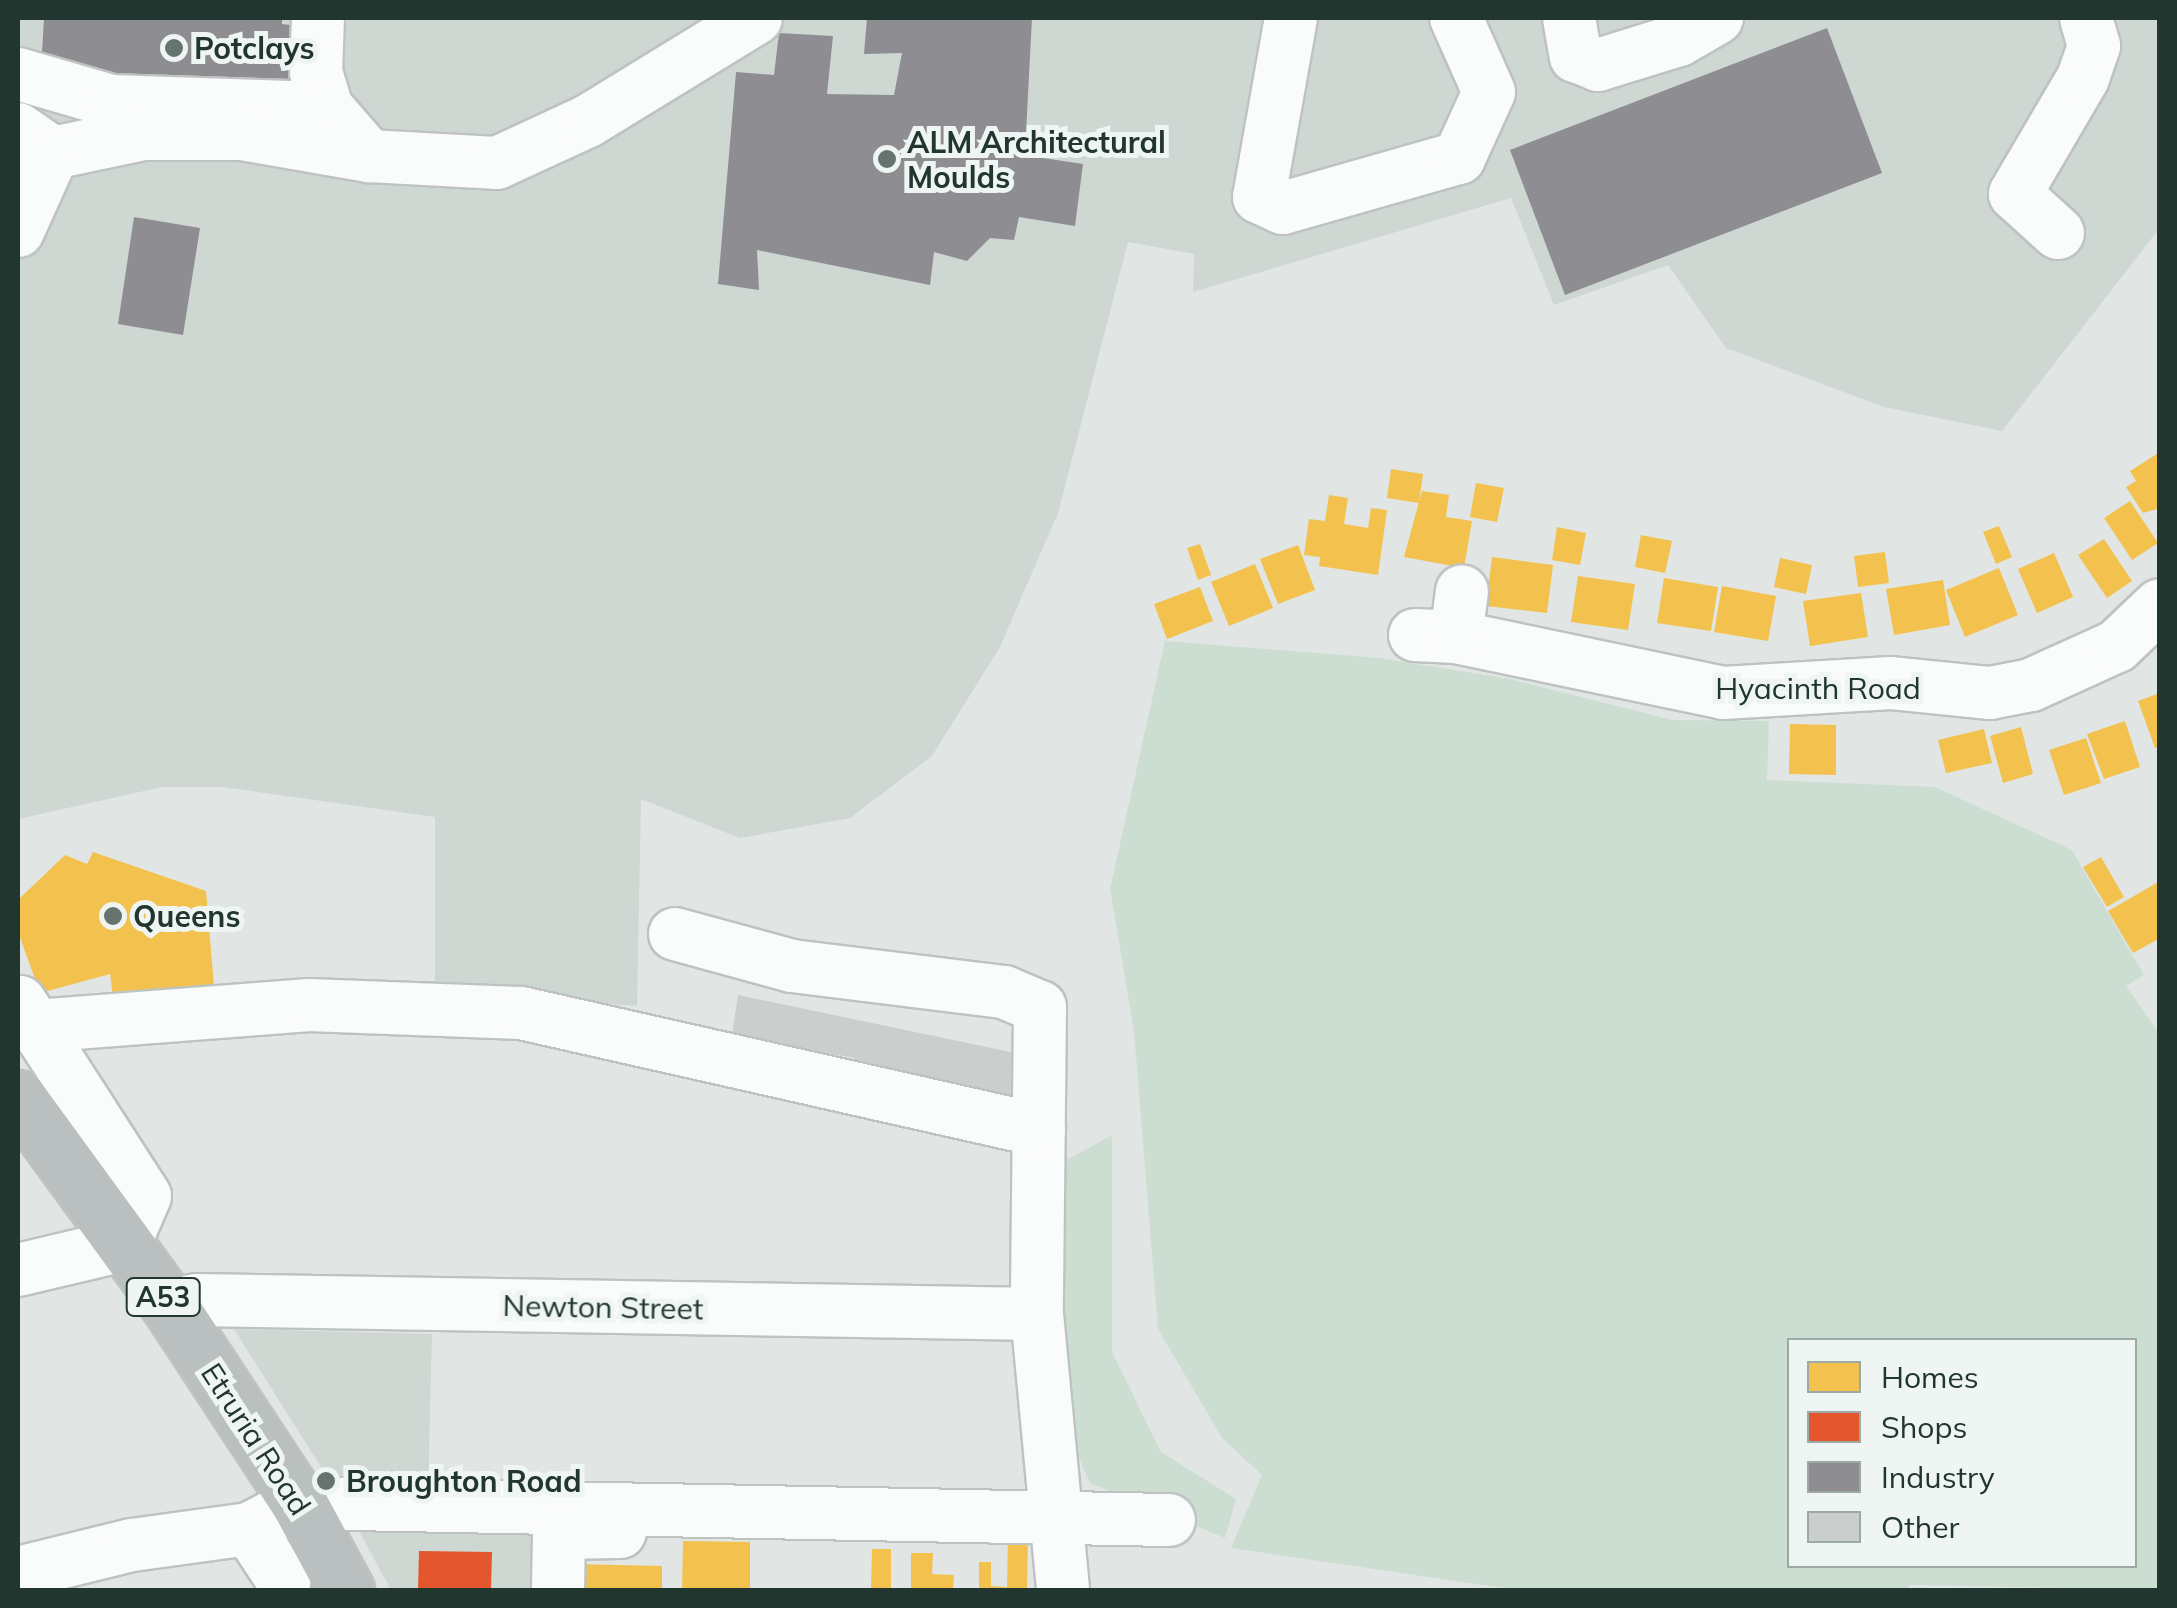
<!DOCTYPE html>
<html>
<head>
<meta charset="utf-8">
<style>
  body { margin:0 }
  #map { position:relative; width:2177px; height:1608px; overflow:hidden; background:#e1e6e4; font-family:Mulish,sans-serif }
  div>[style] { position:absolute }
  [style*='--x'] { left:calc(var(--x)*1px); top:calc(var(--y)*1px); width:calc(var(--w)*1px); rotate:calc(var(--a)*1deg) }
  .built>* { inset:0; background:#cfd7d3 }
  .green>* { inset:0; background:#ccded1 }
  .homes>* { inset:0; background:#f2c14e }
  .shops>* { inset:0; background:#e4572e }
  .industry>* { inset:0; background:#8d8d92 }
  .building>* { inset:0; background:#cacecc }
  .roads { filter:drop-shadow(2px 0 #bec3c1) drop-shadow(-2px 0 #bec3c1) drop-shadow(0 2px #bec3c1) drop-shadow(0 -2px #bec3c1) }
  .minor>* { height:52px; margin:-26px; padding:0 26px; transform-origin:26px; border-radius:26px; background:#fafbfb }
  .highway>* { height:55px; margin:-27.5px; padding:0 27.5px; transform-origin:27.5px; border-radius:27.5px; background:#bac0bf }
  .dots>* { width:28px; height:28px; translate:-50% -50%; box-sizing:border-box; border:5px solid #eef5f2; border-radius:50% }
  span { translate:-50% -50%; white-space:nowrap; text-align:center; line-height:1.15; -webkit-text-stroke:10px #eef5f2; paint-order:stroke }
  .shield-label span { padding:2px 8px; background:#eef5f2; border:2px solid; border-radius:8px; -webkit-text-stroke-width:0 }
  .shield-label { font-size:28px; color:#223630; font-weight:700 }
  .poi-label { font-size:30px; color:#223630; font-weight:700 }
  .left { translate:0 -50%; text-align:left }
  .street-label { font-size:30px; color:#223630 }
  .frame { position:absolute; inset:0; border:20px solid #223630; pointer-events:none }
  .legend { position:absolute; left:1787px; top:1338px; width:350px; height:230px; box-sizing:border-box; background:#eef5f2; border:2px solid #9ca9a4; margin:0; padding:12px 18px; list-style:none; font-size:30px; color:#223630 }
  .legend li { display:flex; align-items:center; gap:20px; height:50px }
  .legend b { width:50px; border:2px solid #9ca9a4 }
</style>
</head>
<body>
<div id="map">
  <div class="built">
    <div style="clip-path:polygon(18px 18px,2159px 18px,2159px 229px,2002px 431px,1884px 407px,1726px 348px,1668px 265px,1554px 305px,1511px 198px,1193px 292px,1194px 254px,1128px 242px,1058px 513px,1000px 647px,932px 756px,850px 818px,740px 838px,641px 799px,637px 1006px,435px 988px,435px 817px,223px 787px,162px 787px,18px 819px)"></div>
    <div style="clip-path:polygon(234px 1329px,432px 1334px,428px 1493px,338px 1494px)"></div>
    <div style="clip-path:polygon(348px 1511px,536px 1515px,536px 1590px,391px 1590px)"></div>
  </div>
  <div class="green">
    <div style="clip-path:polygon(evenodd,1165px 641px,1380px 658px,1510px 679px,1672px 720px,1769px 721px,1767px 780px,1935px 787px,2072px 850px,2144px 975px,2126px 986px,2159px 1033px,2159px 1590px,1910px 1585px,1907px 1590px,1517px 1590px,1231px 1548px,1262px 1475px,1222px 1438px,1158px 1329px,1134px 1031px,1110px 889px,1165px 641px,1790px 1340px,2134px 1340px,2134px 1566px,1790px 1566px,1790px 1340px)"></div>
    <div style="clip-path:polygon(1112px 1135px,1112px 1352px,1161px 1452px,1236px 1499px,1225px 1538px,1090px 1483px,1063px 1422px,1054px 1167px)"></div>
  </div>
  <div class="homes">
    <div style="clip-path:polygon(2160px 452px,2160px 508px,2143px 513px,2126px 487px,2136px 481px,2130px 471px)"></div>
    <div style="clip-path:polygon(1391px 469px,1423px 474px,1419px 503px,1387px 498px)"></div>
    <div style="clip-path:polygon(1476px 483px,1504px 488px,1497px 522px,1470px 517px)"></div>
    <div style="clip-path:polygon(1422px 491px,1449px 495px,1446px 517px,1472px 521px,1464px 568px,1404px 557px)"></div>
    <div style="clip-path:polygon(1329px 495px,1348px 498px,1344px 524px,1368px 528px,1371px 508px,1387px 510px,1378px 575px,1319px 566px,1320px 557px,1304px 555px,1309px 519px,1325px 521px)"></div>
    <div style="clip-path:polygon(2130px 501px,2158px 543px,2132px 560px,2104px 518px)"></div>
    <div style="clip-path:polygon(1999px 526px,2012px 557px,1996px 564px,1983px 532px)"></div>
    <div style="clip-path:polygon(1557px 527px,1586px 533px,1580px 565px,1552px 560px)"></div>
    <div style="clip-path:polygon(1641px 535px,1672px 541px,1665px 573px,1635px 567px)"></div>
    <div style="clip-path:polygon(2104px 539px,2132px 581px,2107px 598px,2078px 555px)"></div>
    <div style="clip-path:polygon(1200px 544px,1211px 575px,1198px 580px,1187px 548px)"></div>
    <div style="clip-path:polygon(1298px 545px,1315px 590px,1278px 604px,1260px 559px)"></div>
    <div style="clip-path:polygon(1885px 552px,1889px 583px,1858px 587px,1854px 556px)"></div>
    <div style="clip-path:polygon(2054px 553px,2073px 597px,2037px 613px,2018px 569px)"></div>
    <div style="clip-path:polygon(1492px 557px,1553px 565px,1547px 613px,1486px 606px)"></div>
    <div style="clip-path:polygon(1780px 558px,1812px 565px,1806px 594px,1774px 587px)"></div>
    <div style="clip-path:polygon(1255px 564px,1273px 608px,1229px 626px,1211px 582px)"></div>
    <div style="clip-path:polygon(1999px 568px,2018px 615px,1965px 637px,1946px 590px)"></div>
    <div style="clip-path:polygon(1578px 576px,1635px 584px,1628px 630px,1571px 622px)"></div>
    <div style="clip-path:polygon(1664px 578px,1718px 587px,1711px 631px,1657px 623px)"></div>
    <div style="clip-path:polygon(1943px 580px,1950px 625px,1894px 635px,1886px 589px)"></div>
    <div style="clip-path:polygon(1722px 586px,1776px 596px,1768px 641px,1714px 632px)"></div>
    <div style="clip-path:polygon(1200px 587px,1213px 621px,1167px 639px,1154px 604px)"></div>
    <div style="clip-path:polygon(1861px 593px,1868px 637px,1810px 646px,1803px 601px)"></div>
    <div style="clip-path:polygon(2160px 693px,2160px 746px,2155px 748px,2138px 701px)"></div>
    <div style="clip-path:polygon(2125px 721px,2140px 767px,2104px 779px,2087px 734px)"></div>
    <div style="clip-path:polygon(1790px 724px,1836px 725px,1836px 775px,1789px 774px)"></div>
    <div style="clip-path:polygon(2021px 727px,2033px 774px,2003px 783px,1990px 736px)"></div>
    <div style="clip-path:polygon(1984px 729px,1992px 763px,1946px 773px,1938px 740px)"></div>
    <div style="clip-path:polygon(2086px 738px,2101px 783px,2064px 795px,2049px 750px)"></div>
    <div style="clip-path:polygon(93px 852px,206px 891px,214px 986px,113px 997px,110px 974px,40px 993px,18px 932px,18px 900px,65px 855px,87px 864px)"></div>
    <div style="clip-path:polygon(2101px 857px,2124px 897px,2107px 907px,2083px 867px)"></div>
    <div style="clip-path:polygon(2160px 881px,2160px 938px,2133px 953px,2108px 911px)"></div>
    <div style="clip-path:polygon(1008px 1534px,1028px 1535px,1027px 1590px,979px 1590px,979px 1562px,991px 1562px,991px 1586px,1007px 1587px)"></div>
    <div style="clip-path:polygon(683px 1541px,750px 1542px,750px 1590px,682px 1590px)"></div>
    <div style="clip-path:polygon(872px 1549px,891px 1549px,891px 1590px,871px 1590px)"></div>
    <div style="clip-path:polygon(911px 1553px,933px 1553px,932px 1574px,954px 1575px,953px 1590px,911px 1590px)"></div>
    <div style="clip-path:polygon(575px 1564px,662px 1566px,662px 1590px,575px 1590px)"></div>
  </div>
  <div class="shops">
    <div style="clip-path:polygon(419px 1551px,492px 1552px,491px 1590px,418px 1590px)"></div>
  </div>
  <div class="industry">
    <div style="clip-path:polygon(44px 18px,282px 18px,282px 24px,308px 27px,301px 100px,41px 70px)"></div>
    <div style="clip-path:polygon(867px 18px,1032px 18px,1026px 133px,1013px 133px,1010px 153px,1083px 164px,1075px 226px,1019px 217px,1014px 240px,990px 238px,967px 261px,934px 252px,930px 285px,757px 250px,759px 290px,718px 284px,736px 72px,774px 75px,779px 33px,833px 36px,827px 94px,894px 95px,902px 53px,864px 54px)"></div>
    <div style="clip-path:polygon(1827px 28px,1882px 173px,1565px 295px,1510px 150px)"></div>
    <div style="clip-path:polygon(134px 217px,200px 228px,183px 335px,118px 324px)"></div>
  </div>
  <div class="building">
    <div style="clip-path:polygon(738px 995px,1025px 1055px,1014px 1110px,854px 1075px,855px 1058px,732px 1036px)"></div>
  </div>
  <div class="roads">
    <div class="minor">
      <div style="--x:318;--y:18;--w:54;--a:92.1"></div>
      <div style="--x:316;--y:72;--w:38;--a:73"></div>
      <div style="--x:1291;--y:18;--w:182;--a:100.1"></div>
      <div style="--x:1259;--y:197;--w:26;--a:25"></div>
      <div style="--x:1283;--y:208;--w:183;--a:-15.9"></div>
      <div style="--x:1459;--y:158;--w:72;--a:-65.6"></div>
      <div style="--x:1489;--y:92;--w:81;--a:-114"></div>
      <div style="--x:1569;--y:18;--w:39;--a:80"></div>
      <div style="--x:1576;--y:56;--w:24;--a:22"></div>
      <div style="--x:1598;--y:65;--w:85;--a:-17.2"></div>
      <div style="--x:1679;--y:40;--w:44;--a:-30.1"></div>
      <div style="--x:18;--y:74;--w:97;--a:16.2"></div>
      <div style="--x:111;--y:101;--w:216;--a:1.9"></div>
      <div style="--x:327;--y:108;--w:64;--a:48.8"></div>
      <div style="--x:18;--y:129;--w:42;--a:34.4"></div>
      <div style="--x:53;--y:153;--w:92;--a:-11.9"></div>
      <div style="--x:143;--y:134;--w:98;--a:0"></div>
      <div style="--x:241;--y:134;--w:130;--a:9.8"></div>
      <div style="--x:369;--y:156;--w:128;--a:3.1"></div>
      <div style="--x:497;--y:163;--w:100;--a:-24.8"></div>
      <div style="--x:588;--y:121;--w:197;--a:-31.5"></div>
      <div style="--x:18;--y:231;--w:85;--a:-65.8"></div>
      <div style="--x:2058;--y:233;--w:58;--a:-137.8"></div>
      <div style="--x:2015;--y:194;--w:134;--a:-59.6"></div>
      <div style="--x:2083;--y:78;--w:34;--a:-71"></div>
      <div style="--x:2094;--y:46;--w:29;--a:-106"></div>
      <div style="--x:1415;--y:635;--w:41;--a:2.8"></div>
      <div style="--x:1456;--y:637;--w:273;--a:11.8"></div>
      <div style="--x:1723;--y:693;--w:168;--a:-3.4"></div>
      <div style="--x:1891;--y:683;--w:100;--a:5.8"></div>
      <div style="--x:1990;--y:693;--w:42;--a:-11"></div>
      <div style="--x:2031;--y:685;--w:94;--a:-24.4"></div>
      <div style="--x:2117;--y:646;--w:59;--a:-43.6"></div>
      <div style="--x:1456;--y:637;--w:46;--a:-82.6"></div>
      <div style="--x:675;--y:934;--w:121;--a:15.3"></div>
      <div style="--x:792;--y:966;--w:214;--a:7"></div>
      <div style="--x:1004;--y:992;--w:39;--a:23"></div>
      <div style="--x:1040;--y:1007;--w:307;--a:90.6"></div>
      <div style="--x:1037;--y:1314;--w:277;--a:84.6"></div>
      <div style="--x:36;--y:1026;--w:274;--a:-4.4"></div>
      <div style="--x:309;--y:1005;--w:212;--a:2.2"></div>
      <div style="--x:521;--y:1013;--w:531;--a:12.73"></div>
      <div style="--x:18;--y:1270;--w:109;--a:-13.3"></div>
      <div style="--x:124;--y:1245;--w:53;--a:-66.8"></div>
      <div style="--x:145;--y:1196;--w:231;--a:-122.8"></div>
      <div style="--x:169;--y:1305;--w:28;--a:-10"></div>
      <div style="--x:197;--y:1300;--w:840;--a:0.95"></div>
      <div style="--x:249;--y:1529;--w:56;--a:-27.5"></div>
      <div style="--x:299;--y:1503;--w:870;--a:1.12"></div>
      <div style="--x:18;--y:1573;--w:117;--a:-13.8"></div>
      <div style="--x:132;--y:1545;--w:118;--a:-7.8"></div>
      <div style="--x:249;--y:1529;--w:64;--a:56.6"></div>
      <div style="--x:558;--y:1590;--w:57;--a:-89"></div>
      <div style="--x:559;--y:1533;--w:61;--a:-0.9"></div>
    </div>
    <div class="highway">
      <div style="--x:18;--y:1098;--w:256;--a:53.9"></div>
      <div style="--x:169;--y:1305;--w:237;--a:56.7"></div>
      <div style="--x:299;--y:1503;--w:99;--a:61.6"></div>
    </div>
  </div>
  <div class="dots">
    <div style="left:174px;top:48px;background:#65746f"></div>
    <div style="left:887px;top:159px;background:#65746f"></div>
    <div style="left:113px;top:916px;background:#65746f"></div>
    <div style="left:326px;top:1481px;background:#65746f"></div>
  </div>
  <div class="shield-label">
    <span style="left:163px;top:1297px">A53</span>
  </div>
  <div class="poi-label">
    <span class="left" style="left:194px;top:48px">Potclays</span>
    <span class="left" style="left:907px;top:159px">ALM Architectural<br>Moulds</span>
    <span class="left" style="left:133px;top:916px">Queens</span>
    <span class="left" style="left:346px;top:1481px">Broughton Road</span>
  </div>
  <div class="street-label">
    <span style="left:1818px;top:688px">Hyacinth Road</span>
    <span style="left:603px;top:1307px;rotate:1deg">Newton Street</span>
    <span style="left:256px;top:1439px;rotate:57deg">Etruria Road</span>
  </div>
  <div class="frame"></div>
  <ul class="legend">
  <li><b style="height:28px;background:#f2c14e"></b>Homes</li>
  <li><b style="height:28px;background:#e4572e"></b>Shops</li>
  <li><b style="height:28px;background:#8d8d92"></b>Industry</li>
  <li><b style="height:28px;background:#cacecc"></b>Other</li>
  </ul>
</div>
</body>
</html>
